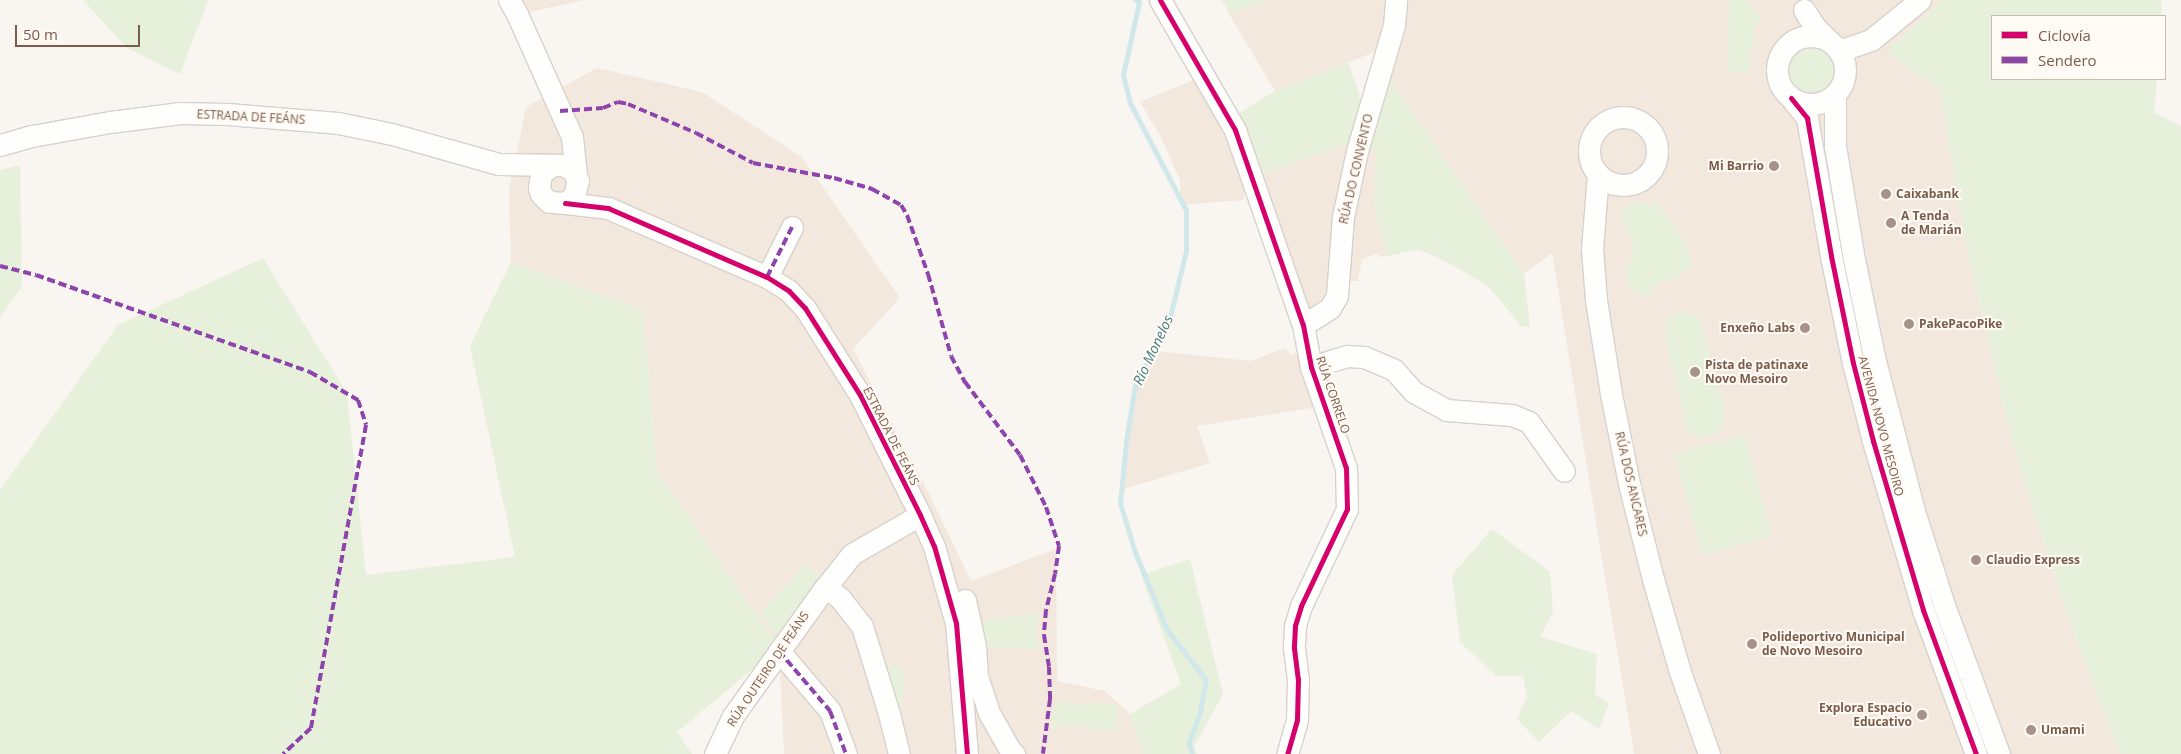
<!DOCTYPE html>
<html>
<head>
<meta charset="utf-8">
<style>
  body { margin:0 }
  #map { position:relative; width:2181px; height:754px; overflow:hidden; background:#f9f5f0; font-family:"Open Sans",sans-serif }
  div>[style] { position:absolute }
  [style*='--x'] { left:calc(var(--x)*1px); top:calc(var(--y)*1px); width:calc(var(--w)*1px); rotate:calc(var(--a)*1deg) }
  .residential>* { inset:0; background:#f2e8de }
  .green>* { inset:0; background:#e7f0db }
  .round { border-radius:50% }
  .stream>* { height:5px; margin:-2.5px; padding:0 2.5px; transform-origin:2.5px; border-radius:2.5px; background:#d0e8ea }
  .roads { filter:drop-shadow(1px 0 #d7d1cb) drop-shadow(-1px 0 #d7d1cb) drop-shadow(0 1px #d7d1cb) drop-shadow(0 -1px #d7d1cb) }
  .minor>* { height:21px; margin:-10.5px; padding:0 10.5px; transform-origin:10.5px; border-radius:10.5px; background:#fefefd }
  .minor>.ring { margin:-10.5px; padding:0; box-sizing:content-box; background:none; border:21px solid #fefefd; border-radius:50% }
  .quiet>* { height:4px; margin-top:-2px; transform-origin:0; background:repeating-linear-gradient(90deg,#8e44ad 0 8px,transparent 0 12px) }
  .cycleway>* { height:5px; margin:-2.5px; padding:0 2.5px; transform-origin:2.5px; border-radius:2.5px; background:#d6006c }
  .dots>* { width:14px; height:14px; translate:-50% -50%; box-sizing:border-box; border:2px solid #fffaf3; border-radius:50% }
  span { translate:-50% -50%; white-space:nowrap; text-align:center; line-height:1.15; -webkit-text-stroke:4px #fffaf3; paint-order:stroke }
  .street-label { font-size:12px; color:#7a5c4d }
  .poi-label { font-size:12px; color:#7a5c4d; font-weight:700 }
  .right { translate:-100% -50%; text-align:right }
  .left { translate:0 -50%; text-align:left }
  .water-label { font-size:14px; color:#437c86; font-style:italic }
  .legend { position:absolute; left:1991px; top:15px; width:175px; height:65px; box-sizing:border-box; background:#fffaf3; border:1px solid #cabbb1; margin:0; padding:6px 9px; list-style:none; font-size:15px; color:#7a5c4d }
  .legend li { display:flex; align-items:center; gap:10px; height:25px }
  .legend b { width:25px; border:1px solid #cabbb1 }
  .scale { position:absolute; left:15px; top:25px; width:125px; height:22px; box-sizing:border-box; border:2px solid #7a5c4d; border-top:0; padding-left:6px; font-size:15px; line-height:18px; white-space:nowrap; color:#7a5c4d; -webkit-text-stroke:4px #fffaf3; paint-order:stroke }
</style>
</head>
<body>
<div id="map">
  <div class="residential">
    <div style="clip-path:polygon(523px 0,585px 0,530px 12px)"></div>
    <div style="clip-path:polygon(1267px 0,1943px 0,1886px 52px,1940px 89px,1966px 244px,2007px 422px,2028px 493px,2067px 615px,2120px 754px,1634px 754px,1552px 253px,1524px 274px,1387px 75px,1377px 51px,1275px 91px,1229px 14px)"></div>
    <div style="clip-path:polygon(597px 68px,702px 92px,802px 157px,900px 298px,853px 349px,931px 498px,971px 581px,1056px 549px,1057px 681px,1105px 691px,1130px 714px,1143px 754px,784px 754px,779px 647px,657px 471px,643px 310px,511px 262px,509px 191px,526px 107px)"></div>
    <div style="clip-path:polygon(1196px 79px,1231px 148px,1248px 188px,1243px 200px,1180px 205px,1180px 180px,1161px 137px,1140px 102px)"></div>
    <div style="clip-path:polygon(1352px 142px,1328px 300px,1310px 309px,1305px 306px,1259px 175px)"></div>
    <div style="clip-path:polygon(1367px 148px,1378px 151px,1374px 179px,1376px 215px,1388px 256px,1380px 257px,1378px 253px,1362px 259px,1358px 281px,1343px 281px,1347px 247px)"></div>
    <div style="clip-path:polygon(1286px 348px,1290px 355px,1296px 352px,1317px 407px,1197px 426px,1210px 463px,1121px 490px,1133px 400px,1138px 382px,1156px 351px,1250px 361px)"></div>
  </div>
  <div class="green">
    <div style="clip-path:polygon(83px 0,208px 0,180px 74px,127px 48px)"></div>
    <div style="clip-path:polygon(1222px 0,1267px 0,1229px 14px)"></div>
    <div style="clip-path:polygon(1729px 0,1748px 0,1762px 19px,1754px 29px,1749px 73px,1728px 72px)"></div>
    <div style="clip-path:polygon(1943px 0,2162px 0,2161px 16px,1992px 16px,1992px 79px,2157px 79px,2154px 113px,2181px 126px,2181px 754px,2120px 754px,2067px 615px,2028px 493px,2007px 422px,1966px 244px,1940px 90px,1886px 52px)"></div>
    <div class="round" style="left:1788px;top:48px;width:46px;height:46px"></div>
    <div style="clip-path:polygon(1348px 62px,1363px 106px,1352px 142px,1259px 175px,1233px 117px,1275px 91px)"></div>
    <div style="clip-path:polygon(1387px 75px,1524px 274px,1530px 327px,1521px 326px,1488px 286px,1456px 267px,1428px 253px,1415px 250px,1388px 256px,1376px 215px,1374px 179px,1378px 152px,1367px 148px)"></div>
    <div style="clip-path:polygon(20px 165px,22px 287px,0 317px,0 170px)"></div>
    <div style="clip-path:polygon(1643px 201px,1649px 207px,1656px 203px,1675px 226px,1686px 244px,1692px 263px,1680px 276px,1673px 280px,1661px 281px,1650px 295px,1644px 296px,1630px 289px,1626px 269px,1632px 260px,1631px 242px,1635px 237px,1625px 232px,1625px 224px,1621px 219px,1623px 210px,1631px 203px)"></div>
    <div style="clip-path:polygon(263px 258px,347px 393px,366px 575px,515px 557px,470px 346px,511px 262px,643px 310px,657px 471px,779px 647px,677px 732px,692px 754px,0 754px,0 490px,118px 325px)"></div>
    <div style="clip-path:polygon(1680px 312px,1689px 312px,1700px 319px,1724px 406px,1723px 426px,1716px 433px,1700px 438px,1688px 433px,1666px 338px,1666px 324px,1673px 313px)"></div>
    <div style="clip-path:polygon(1745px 435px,1772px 536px,1702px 555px,1675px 454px)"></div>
    <div style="clip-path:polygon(1492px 529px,1550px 572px,1553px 612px,1540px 637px,1597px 654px,1595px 695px,1609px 703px,1599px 729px,1571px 711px,1539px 742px,1517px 719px,1527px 697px,1523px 676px,1496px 676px,1460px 642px,1452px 575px)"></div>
    <div style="clip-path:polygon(1190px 559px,1223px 694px,1194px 747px,1197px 754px,1143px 754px,1130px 714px,1181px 684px,1141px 575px)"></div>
    <div style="clip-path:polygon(806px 564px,825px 581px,779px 640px,760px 613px)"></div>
    <div style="clip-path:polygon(1038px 613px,1036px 631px,1039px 649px,982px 647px,977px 620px)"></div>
    <div style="clip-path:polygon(898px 665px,905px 675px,900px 721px,879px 667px)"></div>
    <div style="clip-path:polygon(1054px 703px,1117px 704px,1117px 729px,1090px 729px,1082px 726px,1051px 728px)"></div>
  </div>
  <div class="stream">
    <div style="--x:1136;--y:0;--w:4;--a:34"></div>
    <div style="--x:1139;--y:2;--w:75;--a:102.4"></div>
    <div style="--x:1123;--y:75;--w:29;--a:76"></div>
    <div style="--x:1130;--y:103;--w:121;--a:62.4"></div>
    <div style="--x:1186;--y:210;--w:41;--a:90"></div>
    <div style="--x:1186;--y:251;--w:72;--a:103.7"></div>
    <div style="--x:1169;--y:321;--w:72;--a:118"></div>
    <div style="--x:1135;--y:385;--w:58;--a:99"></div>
    <div style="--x:1126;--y:442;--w:61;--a:95.6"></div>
    <div style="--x:1120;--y:503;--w:51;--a:73"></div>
    <div style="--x:1135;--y:552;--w:84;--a:67.7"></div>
    <div style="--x:1167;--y:630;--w:63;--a:52"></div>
    <div style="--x:1206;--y:680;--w:36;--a:101"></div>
    <div style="--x:1199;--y:715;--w:30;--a:110"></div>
    <div style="--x:1189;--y:743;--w:11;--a:75"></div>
  </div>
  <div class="roads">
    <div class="minor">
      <div style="--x:509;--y:0;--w:16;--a:60"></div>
      <div style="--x:517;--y:14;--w:135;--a:65.9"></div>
      <div style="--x:572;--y:137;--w:37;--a:84"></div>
      <div style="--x:1160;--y:0;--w:150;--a:60"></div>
      <div style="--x:1235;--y:130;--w:207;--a:70.8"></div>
      <div style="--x:1303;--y:325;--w:43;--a:79.2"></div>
      <div style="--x:1311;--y:367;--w:107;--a:70.9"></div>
      <div style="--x:1346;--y:468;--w:41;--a:88.6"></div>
      <div style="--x:1347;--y:509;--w:107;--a:115.4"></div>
      <div style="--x:1301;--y:606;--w:21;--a:107"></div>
      <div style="--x:1295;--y:626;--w:22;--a:93"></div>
      <div style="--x:1294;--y:648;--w:31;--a:83"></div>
      <div style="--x:1298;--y:679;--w:41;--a:91.4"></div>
      <div style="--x:1297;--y:720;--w:35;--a:106"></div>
      <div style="--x:1804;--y:10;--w:20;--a:57"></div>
      <div style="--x:1815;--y:27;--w:21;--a:45"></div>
      <div class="ring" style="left:1777px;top:36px;width:47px;height:47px"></div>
      <div style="--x:1839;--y:51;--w:34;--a:-19"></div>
      <div style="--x:1871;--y:40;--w:63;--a:-39.2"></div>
      <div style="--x:1835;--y:95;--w:51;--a:90"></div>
      <div style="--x:1835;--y:146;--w:109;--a:80.5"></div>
      <div style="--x:1853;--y:254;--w:109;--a:78.4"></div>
      <div style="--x:1875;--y:361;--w:155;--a:75.4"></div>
      <div style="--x:1914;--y:511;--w:102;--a:72.3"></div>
      <div style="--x:1945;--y:608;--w:156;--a:69.7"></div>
      <div style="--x:1791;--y:98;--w:26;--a:51"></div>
      <div style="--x:1807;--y:118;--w:140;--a:80.1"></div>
      <div style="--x:1831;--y:256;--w:109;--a:78.4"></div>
      <div style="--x:1853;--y:363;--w:81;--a:75.6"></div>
      <div style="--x:1873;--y:441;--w:176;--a:73.5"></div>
      <div style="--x:1923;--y:610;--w:153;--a:69.8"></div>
      <div class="ring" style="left:1589px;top:117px;width:47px;height:47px"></div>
      <div style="--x:0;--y:145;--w:33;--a:-16"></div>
      <div style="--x:32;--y:136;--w:79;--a:-10.2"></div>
      <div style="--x:110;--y:122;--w:71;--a:-7.3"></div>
      <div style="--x:180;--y:113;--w:47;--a:1.2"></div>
      <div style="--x:227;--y:114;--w:111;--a:4.6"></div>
      <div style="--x:338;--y:123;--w:55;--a:11.5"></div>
      <div style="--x:392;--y:134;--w:111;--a:15.7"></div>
      <div style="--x:499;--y:164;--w:64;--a:0.9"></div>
      <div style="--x:563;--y:165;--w:10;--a:29"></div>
      <div style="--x:572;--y:170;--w:12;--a:59"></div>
      <div style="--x:578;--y:180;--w:16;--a:104"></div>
      <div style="--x:574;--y:196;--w:11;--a:142"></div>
      <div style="--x:565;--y:203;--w:16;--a:-176"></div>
      <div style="--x:549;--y:202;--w:11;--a:-135"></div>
      <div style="--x:541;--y:194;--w:6;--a:-108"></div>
      <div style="--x:539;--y:188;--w:14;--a:-82"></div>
      <div style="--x:541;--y:174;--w:14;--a:-39"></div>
      <div style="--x:1598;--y:174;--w:75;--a:94.6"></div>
      <div style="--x:1592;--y:249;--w:51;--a:85.5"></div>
      <div style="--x:1596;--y:300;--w:95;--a:80.9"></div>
      <div style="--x:1611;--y:394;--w:96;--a:78.6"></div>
      <div style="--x:1630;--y:488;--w:94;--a:75.8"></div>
      <div style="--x:1653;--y:579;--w:97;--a:73.8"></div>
      <div style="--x:1680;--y:672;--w:87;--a:70.5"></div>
      <div style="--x:565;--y:203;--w:43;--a:6.6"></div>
      <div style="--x:608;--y:208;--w:173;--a:23.5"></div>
      <div style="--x:767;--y:277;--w:26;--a:32"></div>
      <div style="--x:789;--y:291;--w:23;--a:47"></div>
      <div style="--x:805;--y:308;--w:103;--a:57.7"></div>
      <div style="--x:860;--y:395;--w:134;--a:63.4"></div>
      <div style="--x:920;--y:515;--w:34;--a:66"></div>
      <div style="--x:934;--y:546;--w:80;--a:74.1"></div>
      <div style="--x:956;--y:623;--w:131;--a:85.2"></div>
      <div style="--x:767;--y:277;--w:56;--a:-63.4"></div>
      <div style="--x:1303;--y:325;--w:32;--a:-32"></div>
      <div style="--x:1330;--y:308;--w:14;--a:-60"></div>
      <div style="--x:1337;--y:296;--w:79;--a:-85.7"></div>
      <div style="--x:1343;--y:217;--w:67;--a:-78"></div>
      <div style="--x:1357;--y:151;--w:131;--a:-73.6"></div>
      <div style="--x:1394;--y:25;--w:25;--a:-85"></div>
      <div style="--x:1311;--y:367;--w:38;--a:-17"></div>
      <div style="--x:1347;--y:356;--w:17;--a:3"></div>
      <div style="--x:1364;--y:357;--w:33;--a:23"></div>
      <div style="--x:1394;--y:370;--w:30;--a:48"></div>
      <div style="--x:1414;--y:392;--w:37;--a:29"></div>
      <div style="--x:1446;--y:410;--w:66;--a:4.3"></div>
      <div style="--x:1512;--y:415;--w:18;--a:22"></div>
      <div style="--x:1529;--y:422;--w:60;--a:54.5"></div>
      <div style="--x:825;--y:587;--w:19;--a:36"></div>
      <div style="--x:840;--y:598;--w:36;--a:52"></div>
      <div style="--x:862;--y:626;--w:92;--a:72.9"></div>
      <div style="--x:889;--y:714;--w:41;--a:76"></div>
      <div style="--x:965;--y:600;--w:47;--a:77.7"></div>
      <div style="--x:975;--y:646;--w:30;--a:86"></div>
      <div style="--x:977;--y:676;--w:39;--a:72"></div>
      <div style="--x:989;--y:713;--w:43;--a:60.4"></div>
      <div style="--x:1010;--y:750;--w:6;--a:45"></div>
      <div style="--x:779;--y:651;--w:79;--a:49.6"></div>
      <div style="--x:830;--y:711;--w:46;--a:69.6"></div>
      <div style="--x:715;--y:754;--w:42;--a:-64.7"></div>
      <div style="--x:733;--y:716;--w:151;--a:-54.4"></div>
      <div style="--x:821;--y:593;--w:50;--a:-51.5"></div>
      <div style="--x:852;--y:554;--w:78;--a:-29.8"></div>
    </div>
  </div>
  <div class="quiet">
    <div style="--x:560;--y:111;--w:43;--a:-4"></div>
    <div style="--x:603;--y:108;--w:16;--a:-22"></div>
    <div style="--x:618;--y:102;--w:10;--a:11"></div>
    <div style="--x:628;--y:104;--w:74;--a:23.1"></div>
    <div style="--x:696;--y:133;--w:64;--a:27.8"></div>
    <div style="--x:753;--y:163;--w:82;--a:10.5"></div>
    <div style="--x:834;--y:178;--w:40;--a:16"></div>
    <div style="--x:872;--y:189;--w:33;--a:29"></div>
    <div style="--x:901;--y:205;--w:12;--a:59"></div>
    <div style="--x:907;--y:215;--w:63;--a:70.4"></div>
    <div style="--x:928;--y:274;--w:85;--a:74.3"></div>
    <div style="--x:951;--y:356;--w:30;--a:62"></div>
    <div style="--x:965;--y:382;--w:91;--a:53"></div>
    <div style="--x:1020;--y:455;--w:58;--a:63.4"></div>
    <div style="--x:1046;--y:507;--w:41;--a:71.6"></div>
    <div style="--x:1059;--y:546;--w:28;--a:98"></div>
    <div style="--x:1055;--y:574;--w:37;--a:104"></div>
    <div style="--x:1046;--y:610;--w:25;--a:95"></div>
    <div style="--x:1044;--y:635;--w:32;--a:81"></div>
    <div style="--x:1049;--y:667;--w:32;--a:88"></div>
    <div style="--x:1050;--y:699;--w:55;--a:97.3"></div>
    <div style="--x:0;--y:266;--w:37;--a:14"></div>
    <div style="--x:36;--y:275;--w:291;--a:19.5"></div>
    <div style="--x:310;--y:372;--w:56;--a:30.3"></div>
    <div style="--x:358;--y:400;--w:26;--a:72"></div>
    <div style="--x:366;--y:425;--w:308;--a:100.3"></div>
    <div style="--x:311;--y:728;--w:38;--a:137"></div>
    <div style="--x:767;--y:277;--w:56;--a:-63.4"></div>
    <div style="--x:779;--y:651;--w:79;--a:49.6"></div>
    <div style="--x:830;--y:711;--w:46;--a:69.6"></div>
  </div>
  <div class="cycleway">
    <div style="--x:1160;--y:0;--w:150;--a:60"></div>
    <div style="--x:1235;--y:130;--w:207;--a:70.8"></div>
    <div style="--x:1303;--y:325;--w:43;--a:79.2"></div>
    <div style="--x:1311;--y:367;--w:107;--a:70.9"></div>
    <div style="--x:1346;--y:468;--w:41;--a:88.6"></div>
    <div style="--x:1347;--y:509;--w:107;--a:115.4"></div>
    <div style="--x:1301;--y:606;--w:21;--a:107"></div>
    <div style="--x:1295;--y:626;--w:22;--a:93"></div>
    <div style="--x:1294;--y:648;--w:31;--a:83"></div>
    <div style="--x:1298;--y:679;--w:41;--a:91.4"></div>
    <div style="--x:1297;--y:720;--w:35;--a:106"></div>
    <div style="--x:1791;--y:98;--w:26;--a:51"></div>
    <div style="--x:1807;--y:118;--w:140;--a:80.1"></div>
    <div style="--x:1831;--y:256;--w:109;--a:78.4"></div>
    <div style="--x:1853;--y:363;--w:81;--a:75.6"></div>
    <div style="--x:1873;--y:441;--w:176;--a:73.5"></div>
    <div style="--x:1923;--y:610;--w:153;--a:69.8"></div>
    <div style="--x:565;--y:203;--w:43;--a:6.6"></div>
    <div style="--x:608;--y:208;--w:173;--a:23.5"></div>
    <div style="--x:767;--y:277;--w:26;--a:32"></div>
    <div style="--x:789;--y:291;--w:23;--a:47"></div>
    <div style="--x:805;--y:308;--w:103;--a:57.7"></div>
    <div style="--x:860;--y:395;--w:134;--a:63.4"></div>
    <div style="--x:920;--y:515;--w:34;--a:66"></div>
    <div style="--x:934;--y:546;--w:80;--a:74.1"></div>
    <div style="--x:956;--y:623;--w:131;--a:85.2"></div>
  </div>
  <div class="dots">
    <div style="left:1774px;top:166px;background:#a69286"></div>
    <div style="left:1886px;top:194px;background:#a69286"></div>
    <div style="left:1891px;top:223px;background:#a69286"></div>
    <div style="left:1909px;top:324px;background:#a69286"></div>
    <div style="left:1805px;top:328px;background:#a69286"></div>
    <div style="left:1695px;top:372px;background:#a69286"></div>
    <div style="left:1976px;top:560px;background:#a69286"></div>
    <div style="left:1752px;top:644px;background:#a69286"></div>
    <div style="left:1922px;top:715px;background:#a69286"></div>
    <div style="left:2031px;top:730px;background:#a69286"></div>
  </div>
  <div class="street-label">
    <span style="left:251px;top:117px;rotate:3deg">ESTRADA DE FEÁNS</span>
    <span style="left:1356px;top:169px;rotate:-77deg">RÚA DO CONVENTO</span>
    <span style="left:1333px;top:395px;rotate:71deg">RÚA CORRELO</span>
    <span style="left:1881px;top:426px;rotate:75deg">AVENIDA NOVO MESOIRO</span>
    <span style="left:891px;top:436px;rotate:63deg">ESTRADA DE FEÁNS</span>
    <span style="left:1631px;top:484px;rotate:77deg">RÚA DOS ANCARES</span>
    <span style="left:768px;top:669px;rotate:-56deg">RÚA OUTEIRO DE FEÁNS</span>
  </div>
  <div class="poi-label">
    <span class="right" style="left:1764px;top:166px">Mi Barrio</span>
    <span class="left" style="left:1896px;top:194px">Caixabank</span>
    <span class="left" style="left:1901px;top:223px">A Tenda<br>de Marián</span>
    <span class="left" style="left:1919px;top:324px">PakePacoPike</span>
    <span class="right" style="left:1795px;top:328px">Enxeño Labs</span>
    <span class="left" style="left:1705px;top:372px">Pista de patinaxe<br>Novo Mesoiro</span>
    <span class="left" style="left:1986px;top:560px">Claudio Express</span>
    <span class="left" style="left:1762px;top:644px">Polideportivo Municipal<br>de Novo Mesoiro</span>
    <span class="right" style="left:1912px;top:715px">Explora Espacio<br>Educativo</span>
    <span class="left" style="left:2041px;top:730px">Umami</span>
  </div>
  <div class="water-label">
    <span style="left:1153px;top:350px;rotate:-65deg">Río Monelos</span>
  </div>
  <ul class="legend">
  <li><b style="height:6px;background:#d6006c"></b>Ciclovía</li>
  <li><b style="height:6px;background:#8e44ad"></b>Sendero</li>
  </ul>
  <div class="scale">50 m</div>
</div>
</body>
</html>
